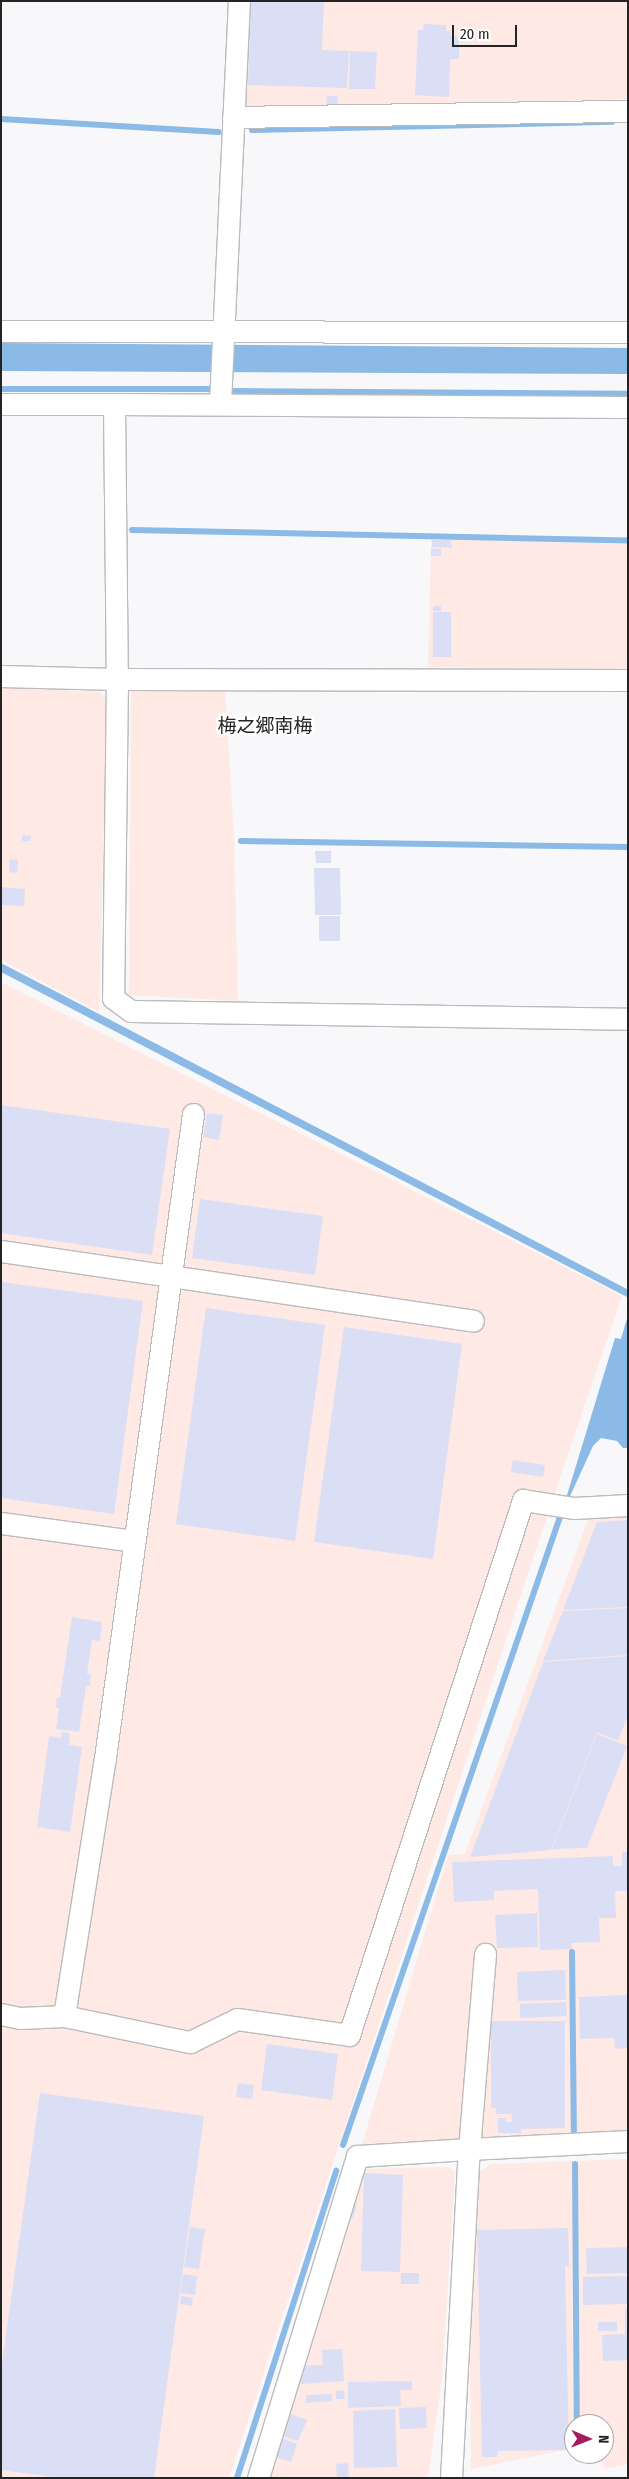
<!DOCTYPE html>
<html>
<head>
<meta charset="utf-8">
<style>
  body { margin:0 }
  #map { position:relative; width:629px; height:2479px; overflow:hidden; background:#f8f8fa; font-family:"Fira Sans Condensed","Noto Sans JP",sans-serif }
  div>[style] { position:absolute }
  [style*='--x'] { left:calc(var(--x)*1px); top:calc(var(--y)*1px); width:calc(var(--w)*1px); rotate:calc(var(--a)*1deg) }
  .industrial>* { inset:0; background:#fee9e4 }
  .water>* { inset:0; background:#8bbae6 }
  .stream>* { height:6px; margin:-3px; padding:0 3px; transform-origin:3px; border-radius:3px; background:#8bbae6 }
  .building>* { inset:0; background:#dbdff6 }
  .roads { filter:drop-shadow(1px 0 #bbbbbd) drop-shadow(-1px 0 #bbbbbd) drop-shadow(0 1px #bbbbbd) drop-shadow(0 -1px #bbbbbd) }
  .minor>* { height:21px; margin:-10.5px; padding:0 10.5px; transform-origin:10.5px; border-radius:10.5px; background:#fff }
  span { translate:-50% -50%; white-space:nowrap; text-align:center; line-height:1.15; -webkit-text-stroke:5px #fff; paint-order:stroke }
  .neighbourhood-label { font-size:19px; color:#242425 }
  .frame { position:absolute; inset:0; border:2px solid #242425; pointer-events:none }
  .north { position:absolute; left:564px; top:2414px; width:50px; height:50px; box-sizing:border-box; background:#fff; border:1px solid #a7a7a8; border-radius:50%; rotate:91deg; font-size:14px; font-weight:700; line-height:20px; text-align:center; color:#242425 }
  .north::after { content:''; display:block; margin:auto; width:18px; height:22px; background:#a51a60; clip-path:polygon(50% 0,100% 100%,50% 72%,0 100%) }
  .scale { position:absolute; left:452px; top:25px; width:65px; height:22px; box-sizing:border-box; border:2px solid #242425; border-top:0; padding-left:6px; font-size:15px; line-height:18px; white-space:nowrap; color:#242425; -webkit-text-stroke:4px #fff; paint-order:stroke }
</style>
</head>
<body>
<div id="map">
  <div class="industrial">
    <div style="clip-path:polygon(247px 1px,628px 1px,628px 99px,241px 108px)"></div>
    <div style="clip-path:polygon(431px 539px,628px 544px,628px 669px,428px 667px)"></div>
    <div style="clip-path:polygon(1px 687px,99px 692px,107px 699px,99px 1012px,1px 960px)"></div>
    <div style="clip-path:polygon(225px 688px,234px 835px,238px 1001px,129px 995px,131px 692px)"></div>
    <div style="clip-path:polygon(1px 982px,622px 1296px,551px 1504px,229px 2478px,1px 2478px)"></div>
    <div style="clip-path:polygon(628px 1515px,628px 2131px,362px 2144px,448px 1855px,465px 1854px,589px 1517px)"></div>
    <div style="clip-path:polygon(628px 2159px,628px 2464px,605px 2469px,597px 2454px,604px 2454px,604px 2424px,574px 2424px,574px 2448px,471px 2469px,470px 2362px,479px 2172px,491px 2164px)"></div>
    <div style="clip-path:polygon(448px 2167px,455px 2172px,442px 2378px,428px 2478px,266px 2478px,364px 2169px)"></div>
  </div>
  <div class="water">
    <div style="clip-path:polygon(1px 343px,628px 348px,628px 374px,1px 371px)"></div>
    <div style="clip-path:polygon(1px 963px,625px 1288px,628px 1290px,628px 1300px,627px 1297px,1px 972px)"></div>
    <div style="clip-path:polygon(628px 1315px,628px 1448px,623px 1448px,617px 1441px,601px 1438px,593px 1446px,560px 1518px,615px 1338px,621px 1339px)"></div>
  </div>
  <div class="stream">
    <div style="--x:1;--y:119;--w:218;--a:3.4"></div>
    <div style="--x:252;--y:130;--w:360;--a:-1.3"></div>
    <div style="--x:1;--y:389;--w:211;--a:0"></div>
    <div style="--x:235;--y:391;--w:393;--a:0.4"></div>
    <div style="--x:132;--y:530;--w:496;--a:1.2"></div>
    <div style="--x:241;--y:841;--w:387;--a:0.9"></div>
    <div style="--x:572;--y:1952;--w:179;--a:89.4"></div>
    <div style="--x:343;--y:2145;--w:671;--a:-70.94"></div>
    <div style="--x:575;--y:2164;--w:259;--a:89.6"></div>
    <div style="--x:237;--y:2478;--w:323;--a:-72.1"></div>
  </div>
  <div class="building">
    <div style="clip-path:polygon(251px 1px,324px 1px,322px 50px,349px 51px,347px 88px,248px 85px)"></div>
    <div style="clip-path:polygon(424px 24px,446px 25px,446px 31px,451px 31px,451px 36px,459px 37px,459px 59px,450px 59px,449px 97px,415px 95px,418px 30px,423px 30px)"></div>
    <div style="clip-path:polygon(350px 51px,377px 52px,375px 89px,349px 89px)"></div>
    <div style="clip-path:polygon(327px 96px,338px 96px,337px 104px,326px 104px)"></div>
    <div style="clip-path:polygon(432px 539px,451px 540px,452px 548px,432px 547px)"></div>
    <div style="clip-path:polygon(431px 549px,441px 549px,441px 556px,431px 556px)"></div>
    <div style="clip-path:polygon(433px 606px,441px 606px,441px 611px,433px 611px)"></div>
    <div style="clip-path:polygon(433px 612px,451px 612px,451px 657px,433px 657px)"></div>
    <div style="clip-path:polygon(22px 835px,31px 836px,30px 841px,22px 841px)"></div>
    <div style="clip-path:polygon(315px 851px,331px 851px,331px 863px,316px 863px)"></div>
    <div style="clip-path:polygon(10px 859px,18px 860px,17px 873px,9px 872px)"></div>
    <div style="clip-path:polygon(314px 868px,340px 868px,341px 915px,315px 915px)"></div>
    <div style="clip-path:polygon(1px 887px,25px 889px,24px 906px,1px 905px)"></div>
    <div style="clip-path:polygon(319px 916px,340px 916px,340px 941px,319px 941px)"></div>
    <div style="clip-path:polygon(1px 1105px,170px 1129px,152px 1255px,1px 1233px)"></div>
    <div style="clip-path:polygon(207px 1113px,223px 1115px,219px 1140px,203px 1137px)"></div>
    <div style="clip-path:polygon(200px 1199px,323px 1216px,315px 1275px,192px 1258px)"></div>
    <div style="clip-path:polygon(1px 1282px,143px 1301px,114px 1514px,1px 1498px)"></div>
    <div style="clip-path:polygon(206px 1308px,325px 1325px,295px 1541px,176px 1524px)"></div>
    <div style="clip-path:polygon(344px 1327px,462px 1344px,433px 1559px,314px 1542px)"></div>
    <div style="clip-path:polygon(513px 1460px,545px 1465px,543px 1477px,511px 1472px)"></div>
    <div style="clip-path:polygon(628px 1520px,628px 1607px,563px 1610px,597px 1522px)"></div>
    <div style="clip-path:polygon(628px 1608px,628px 1655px,543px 1661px,563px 1611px)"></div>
    <div style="clip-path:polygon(72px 1617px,102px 1622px,100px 1641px,92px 1640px,87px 1674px,91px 1674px,90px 1686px,86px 1686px,79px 1732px,56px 1729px,59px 1708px,56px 1708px,57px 1697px,60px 1698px)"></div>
    <div style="clip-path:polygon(628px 1656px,628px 1715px,618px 1741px,597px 1732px,551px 1850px,470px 1857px,543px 1662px)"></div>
    <div style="clip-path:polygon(62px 1732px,70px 1733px,69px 1745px,82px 1747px,70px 1832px,37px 1827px,49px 1736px,61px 1738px)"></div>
    <div style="clip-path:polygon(597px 1734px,627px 1746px,587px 1848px,552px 1849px)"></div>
    <div style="clip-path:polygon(622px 1852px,628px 1852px,628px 1891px,615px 1891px,616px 1918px,599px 1918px,600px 1942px,571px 1943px,572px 1949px,540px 1950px,538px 1889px,494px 1891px,494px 1900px,454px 1902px,452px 1862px,613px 1856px,613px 1866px,622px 1866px)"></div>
    <div style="clip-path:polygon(537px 1913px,538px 1947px,497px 1948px,495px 1915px)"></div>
    <div style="clip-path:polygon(565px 1970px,566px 2000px,518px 2001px,517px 1972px)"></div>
    <div style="clip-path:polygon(628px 1995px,628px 2048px,615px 2049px,614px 2038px,580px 2039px,579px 1997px)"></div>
    <div style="clip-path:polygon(566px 2002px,567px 2016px,520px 2018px,520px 2004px)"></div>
    <div style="clip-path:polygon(491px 2021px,565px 2021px,565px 2128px,521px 2129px,521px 2133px,498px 2133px,498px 2118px,506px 2118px,506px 2122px,512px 2122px,512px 2114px,496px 2114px,496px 2108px,491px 2108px)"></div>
    <div style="clip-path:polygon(267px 2044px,338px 2054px,332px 2100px,261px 2090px)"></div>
    <div style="clip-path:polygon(238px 2083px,254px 2085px,252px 2099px,236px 2097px)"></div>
    <div style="clip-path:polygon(40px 2093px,204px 2116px,154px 2478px,59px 2478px,1px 2470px,1px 2370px)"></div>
    <div style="clip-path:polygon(364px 2173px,403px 2175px,400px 2272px,361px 2271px)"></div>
    <div style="clip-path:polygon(350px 2203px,357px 2205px,353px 2219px,346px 2217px)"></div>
    <div style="clip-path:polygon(190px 2227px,205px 2229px,199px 2269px,184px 2267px)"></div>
    <div style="clip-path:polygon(568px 2228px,569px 2266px,565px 2266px,569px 2450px,498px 2451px,497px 2457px,482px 2457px,477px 2230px)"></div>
    <div style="clip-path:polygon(628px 2247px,628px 2273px,587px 2274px,586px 2248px)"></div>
    <div style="clip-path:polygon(401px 2273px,419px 2273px,419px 2284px,401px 2284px)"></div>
    <div style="clip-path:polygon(183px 2274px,197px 2276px,195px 2295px,180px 2293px)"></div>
    <div style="clip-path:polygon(628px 2276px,628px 2304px,583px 2305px,583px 2277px)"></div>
    <div style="clip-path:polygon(181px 2296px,193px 2298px,192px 2306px,180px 2304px)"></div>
    <div style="clip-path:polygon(625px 2309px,628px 2309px,628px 2360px,603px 2361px,602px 2335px,625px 2334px)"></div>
    <div style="clip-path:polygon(598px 2322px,617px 2322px,617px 2331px,598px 2331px)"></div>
    <div style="clip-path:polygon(342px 2349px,344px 2381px,301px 2384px,300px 2366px,323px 2365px,322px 2350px)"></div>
    <div style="clip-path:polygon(412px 2381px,412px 2390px,400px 2390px,401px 2406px,348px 2408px,348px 2382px)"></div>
    <div style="clip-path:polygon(344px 2390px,345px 2399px,336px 2399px,336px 2391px)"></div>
    <div style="clip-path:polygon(332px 2394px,332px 2401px,306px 2403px,306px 2395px)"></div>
    <div style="clip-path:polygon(426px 2407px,427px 2428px,400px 2429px,399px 2408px)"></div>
    <div style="clip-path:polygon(395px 2409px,397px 2467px,354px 2468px,353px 2411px)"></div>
    <div style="clip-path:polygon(285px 2412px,307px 2420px,298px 2441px,280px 2435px)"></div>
    <div style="clip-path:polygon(279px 2437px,297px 2444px,291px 2462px,272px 2456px)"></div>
    <div style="clip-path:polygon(348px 2463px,349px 2478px,337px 2478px,336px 2464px)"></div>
  </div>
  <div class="roads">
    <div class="minor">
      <div style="--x:233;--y:117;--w:395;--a:-0.9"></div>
      <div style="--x:1;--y:331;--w:627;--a:0.09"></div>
      <div style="--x:220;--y:403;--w:402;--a:-87.3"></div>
      <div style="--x:1;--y:404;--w:113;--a:0"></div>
      <div style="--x:628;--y:407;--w:514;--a:-179.67"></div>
      <div style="--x:114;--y:404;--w:275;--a:89.4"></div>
      <div style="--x:117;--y:679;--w:319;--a:90.7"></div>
      <div style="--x:113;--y:998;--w:22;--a:36"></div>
      <div style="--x:131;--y:1011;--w:497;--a:0.9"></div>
      <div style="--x:1;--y:676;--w:116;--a:1.5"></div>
      <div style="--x:117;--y:679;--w:511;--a:0.11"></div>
      <div style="--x:1;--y:1251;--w:477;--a:8.4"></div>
      <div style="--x:1;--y:1523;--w:134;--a:7.7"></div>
      <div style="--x:1;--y:2014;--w:19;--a:12"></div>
      <div style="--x:20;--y:2018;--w:44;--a:-2.6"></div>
      <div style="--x:64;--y:2016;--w:129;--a:11.7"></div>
      <div style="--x:190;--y:2042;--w:52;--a:-26.1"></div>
      <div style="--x:237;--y:2019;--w:113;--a:8.1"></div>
      <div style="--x:349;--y:2035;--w:563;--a:-71.98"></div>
      <div style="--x:523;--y:1500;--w:52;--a:8.9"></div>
      <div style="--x:574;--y:1508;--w:54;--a:-3.2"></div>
      <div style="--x:64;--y:2016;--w:261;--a:-81"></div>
      <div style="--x:105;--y:1758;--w:650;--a:-82.22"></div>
      <div style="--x:258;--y:2478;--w:337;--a:-72.9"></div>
      <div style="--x:357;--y:2156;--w:112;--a:-3.6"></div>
      <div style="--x:469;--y:2149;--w:196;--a:-85.3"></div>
      <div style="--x:451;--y:2478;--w:329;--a:-86.9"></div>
      <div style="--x:469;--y:2149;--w:159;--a:-2.9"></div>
    </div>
  </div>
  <div class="neighbourhood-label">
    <span style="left:265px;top:726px">梅之郷南梅</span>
  </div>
  <div class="frame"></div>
  <div class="north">N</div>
  <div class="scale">20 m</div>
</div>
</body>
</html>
